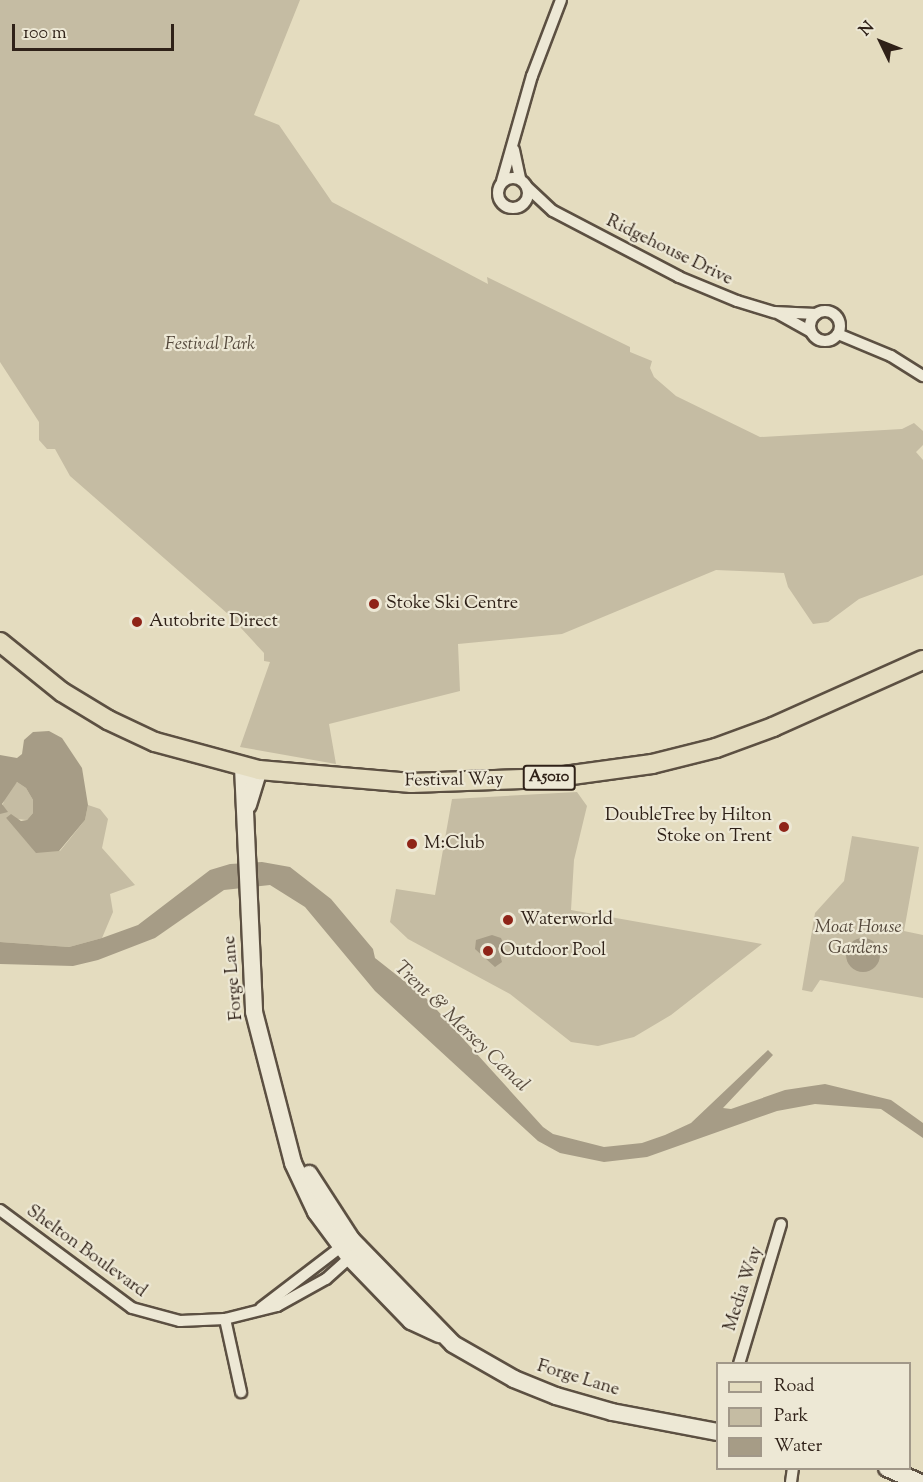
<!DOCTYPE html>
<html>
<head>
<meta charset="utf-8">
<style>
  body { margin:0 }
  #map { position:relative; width:923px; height:1482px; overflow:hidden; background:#e4dcbf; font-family:"Sorts Mill Goudy",serif }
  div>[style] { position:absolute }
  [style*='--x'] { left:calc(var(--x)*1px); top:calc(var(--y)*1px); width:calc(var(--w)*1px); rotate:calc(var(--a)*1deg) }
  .green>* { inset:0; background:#c5bca3 }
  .water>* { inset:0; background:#a69c86 }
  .round { border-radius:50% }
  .roads { filter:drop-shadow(2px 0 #5c5042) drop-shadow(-2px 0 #5c5042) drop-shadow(0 2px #5c5042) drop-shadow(0 -2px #5c5042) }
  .street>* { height:10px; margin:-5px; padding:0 5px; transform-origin:5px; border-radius:5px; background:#ede8d5 }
  .street>.ring { margin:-5px; padding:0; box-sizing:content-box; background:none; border:10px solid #ede8d5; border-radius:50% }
  .secondary>* { height:16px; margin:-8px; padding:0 8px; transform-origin:8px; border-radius:8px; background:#ede8d5 }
  .primary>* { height:18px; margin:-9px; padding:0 9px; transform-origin:9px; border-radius:9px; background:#e4dcbf }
  .dots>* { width:16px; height:16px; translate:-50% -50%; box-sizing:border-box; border:3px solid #ede8d5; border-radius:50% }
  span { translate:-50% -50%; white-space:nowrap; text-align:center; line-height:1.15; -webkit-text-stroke:4.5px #ede8d5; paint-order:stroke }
  .shield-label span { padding:2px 4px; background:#ede8d5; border:2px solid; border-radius:4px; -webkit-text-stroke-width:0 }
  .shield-label { font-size:16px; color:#2f2118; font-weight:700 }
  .street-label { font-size:18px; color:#2f2118 }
  .park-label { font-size:18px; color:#54483b; font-style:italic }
  .poi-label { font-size:18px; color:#2f2118 }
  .left { translate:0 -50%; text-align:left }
  .right { translate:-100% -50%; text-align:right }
  .water-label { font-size:20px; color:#594c3e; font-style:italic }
  .legend { position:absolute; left:716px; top:1362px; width:195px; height:108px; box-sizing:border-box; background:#ede8d5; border:2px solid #a19889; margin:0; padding:8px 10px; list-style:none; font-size:18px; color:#2f2118 }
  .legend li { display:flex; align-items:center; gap:12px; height:30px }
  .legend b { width:30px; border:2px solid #a19889 }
  .north { position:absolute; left:851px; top:12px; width:60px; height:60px; -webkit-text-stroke:4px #ede8d5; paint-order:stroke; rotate:313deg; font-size:16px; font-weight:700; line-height:24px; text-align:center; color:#2f2118 }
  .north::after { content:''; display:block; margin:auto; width:21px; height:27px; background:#2f2118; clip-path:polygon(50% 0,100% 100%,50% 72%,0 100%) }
  .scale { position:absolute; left:12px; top:24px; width:162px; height:27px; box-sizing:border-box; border:3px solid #2f2118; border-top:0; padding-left:8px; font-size:18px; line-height:21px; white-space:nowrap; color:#2f2118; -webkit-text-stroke:4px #ede8d5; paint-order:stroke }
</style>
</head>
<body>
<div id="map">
  <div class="green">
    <div style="clip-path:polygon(0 0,300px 0,254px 115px,279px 125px,332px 202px,488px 284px,487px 277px,630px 347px,630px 352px,652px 361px,650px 368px,654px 377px,676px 396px,760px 437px,902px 429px,914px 423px,923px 431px,923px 445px,916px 452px,923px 460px,923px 575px,859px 599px,828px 622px,813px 624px,788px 587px,784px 573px,716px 570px,562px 634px,458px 644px,460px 691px,329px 724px,336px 764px,240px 747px,270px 662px,264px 661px,264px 653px,228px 614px,70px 476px,55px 449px,47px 449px,39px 440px,39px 422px,0 362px)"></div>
    <div style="clip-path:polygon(17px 782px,26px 788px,33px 800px,33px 813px,27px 820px,6px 818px,27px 842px,60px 851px,85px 820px,88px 805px,100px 809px,108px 819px,102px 848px,135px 885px,110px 894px,113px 912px,102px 938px,69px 947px,0 942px,0 814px,6px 794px)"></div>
    <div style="clip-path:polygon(577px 792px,587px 806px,574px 860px,571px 910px,762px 944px,671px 1015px,634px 1037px,598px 1046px,571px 1042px,510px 994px,408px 939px,390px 922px,396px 889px,435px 895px,452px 799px)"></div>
    <div style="clip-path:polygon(852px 836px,919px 847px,904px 931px,923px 935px,923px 998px,820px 980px,812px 992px,802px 990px,815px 913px,844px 881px)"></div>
  </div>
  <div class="water">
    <div style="clip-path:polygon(49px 731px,62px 738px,82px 768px,88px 805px,85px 820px,59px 851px,36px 853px,6px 818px,11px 814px,21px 821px,27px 820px,33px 813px,33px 800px,26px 788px,17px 782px,2px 804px,8px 812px,0 814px,0 755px,17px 758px,22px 754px,24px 740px,33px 732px)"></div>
    <div style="clip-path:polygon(262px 862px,290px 867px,331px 899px,373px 949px,375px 958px,427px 999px,543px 1127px,553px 1134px,604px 1147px,642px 1143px,665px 1135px,691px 1123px,768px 1050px,773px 1055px,723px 1108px,731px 1109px,785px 1090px,825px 1084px,891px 1100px,923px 1123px,923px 1138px,881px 1109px,815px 1104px,777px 1111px,647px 1157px,604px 1162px,560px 1153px,538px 1141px,375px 991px,305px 907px,270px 885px,224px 890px,155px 938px,98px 960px,73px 966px,0 964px,0 942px,69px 947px,102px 938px,138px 925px,210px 870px,230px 864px)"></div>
    <div style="clip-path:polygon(492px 935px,501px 938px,504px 945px,498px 948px,502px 962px,495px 967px,475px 949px,476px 940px)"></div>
    <div class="round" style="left:846px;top:938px;width:34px;height:34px"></div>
  </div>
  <div class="roads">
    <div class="street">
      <div style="--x:514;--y:150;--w:30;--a:78"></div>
      <div class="ring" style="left:498px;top:178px;width:20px;height:20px"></div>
      <div style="--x:502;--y:181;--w:109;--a:-74.1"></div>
      <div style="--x:532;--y:76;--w:81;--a:-69.1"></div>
      <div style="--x:527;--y:187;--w:35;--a:43"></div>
      <div style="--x:553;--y:211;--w:142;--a:27.6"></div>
      <div style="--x:679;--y:277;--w:63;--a:22.5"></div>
      <div style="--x:737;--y:301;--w:39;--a:17"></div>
      <div style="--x:774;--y:312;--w:42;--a:2.7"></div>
      <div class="ring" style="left:810px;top:311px;width:20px;height:20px"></div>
      <div style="--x:777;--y:313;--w:39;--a:29"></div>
      <div style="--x:838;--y:334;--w:57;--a:22.5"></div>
      <div style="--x:891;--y:356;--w:38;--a:32"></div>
      <div style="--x:0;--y:1210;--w:164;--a:36.6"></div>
      <div style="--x:132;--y:1308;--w:50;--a:15.2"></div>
      <div style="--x:180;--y:1321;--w:45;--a:-2.5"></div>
      <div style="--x:225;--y:1319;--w:54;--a:-14"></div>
      <div style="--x:277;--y:1306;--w:56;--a:-28.9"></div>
      <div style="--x:326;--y:1279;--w:36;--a:-42"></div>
      <div style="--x:261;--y:1308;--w:107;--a:-37.4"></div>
      <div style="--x:225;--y:1319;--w:75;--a:77.6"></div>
      <div style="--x:739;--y:1364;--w:146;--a:-73.3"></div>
      <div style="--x:791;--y:1482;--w:14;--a:-82"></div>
    </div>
    <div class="secondary">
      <div style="--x:243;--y:767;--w:245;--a:87.4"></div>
      <div style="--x:254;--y:1012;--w:156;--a:75.5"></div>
      <div style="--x:293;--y:1163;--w:54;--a:64.9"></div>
      <div style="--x:316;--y:1212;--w:57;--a:53.5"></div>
      <div style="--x:350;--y:1258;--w:88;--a:45.9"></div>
      <div style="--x:411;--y:1321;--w:31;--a:25"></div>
      <div style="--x:248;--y:805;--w:37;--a:-73"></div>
      <div style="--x:309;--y:1174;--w:77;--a:57.1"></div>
      <div style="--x:351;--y:1239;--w:146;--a:45.8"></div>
      <div style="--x:453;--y:1344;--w:70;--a:29.8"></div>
      <div style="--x:514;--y:1379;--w:45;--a:22"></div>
      <div style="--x:556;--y:1396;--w:58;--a:15.9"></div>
      <div style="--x:612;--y:1412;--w:108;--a:10.7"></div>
      <div style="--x:887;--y:1468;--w:35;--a:24"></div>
    </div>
    <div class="primary">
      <div style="--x:0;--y:642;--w:80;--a:38.9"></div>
      <div style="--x:62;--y:692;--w:54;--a:31.3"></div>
      <div style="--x:108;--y:720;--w:52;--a:25.1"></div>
      <div style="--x:155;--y:742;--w:108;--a:15.1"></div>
      <div style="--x:259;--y:770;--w:153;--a:4.9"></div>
      <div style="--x:411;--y:783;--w:139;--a:-2.1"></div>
      <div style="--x:550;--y:778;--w:103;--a:-7.8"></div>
      <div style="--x:652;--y:764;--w:66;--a:-14"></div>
      <div style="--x:716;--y:748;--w:61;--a:-20.2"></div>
      <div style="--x:773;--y:727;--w:164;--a:-24.1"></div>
    </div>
  </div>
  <div class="dots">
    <div style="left:374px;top:604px;background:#8f2418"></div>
    <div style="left:137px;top:622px;background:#8f2418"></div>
    <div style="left:784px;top:827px;background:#8f2418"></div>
    <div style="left:412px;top:844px;background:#8f2418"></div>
    <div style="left:508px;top:920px;background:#8f2418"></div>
    <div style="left:488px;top:951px;background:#8f2418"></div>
  </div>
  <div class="shield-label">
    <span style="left:549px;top:778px">A5010</span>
  </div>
  <div class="street-label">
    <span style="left:669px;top:251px;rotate:26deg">Ridgehouse Drive</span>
    <span style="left:454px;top:781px;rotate:-1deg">Festival Way</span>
    <span style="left:234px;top:978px;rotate:-95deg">Forge Lane</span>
    <span style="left:86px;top:1252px;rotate:36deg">Shelton Boulevard</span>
    <span style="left:744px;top:1289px;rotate:-72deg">Media Way</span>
    <span style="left:578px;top:1379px;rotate:17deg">Forge Lane</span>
  </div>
  <div class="park-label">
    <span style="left:210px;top:345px">Festival Park</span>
    <span style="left:858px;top:939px">Moat House<br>Gardens</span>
  </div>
  <div class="poi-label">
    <span class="left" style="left:386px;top:604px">Stoke Ski Centre</span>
    <span class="left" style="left:149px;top:622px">Autobrite Direct</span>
    <span class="right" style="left:772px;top:827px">DoubleTree by Hilton<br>Stoke on Trent</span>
    <span class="left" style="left:424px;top:844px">M:Club</span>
    <span class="left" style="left:520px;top:920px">Waterworld</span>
    <span class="left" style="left:500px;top:951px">Outdoor Pool</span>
  </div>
  <div class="water-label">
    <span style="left:461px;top:1027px;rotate:44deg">Trent &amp; Mersey Canal</span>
  </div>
  <ul class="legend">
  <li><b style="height:8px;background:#e4dcbf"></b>Road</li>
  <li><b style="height:16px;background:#c5bca3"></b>Park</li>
  <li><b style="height:16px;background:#a69c86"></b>Water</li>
  </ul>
  <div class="north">N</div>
  <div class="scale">100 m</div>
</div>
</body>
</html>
